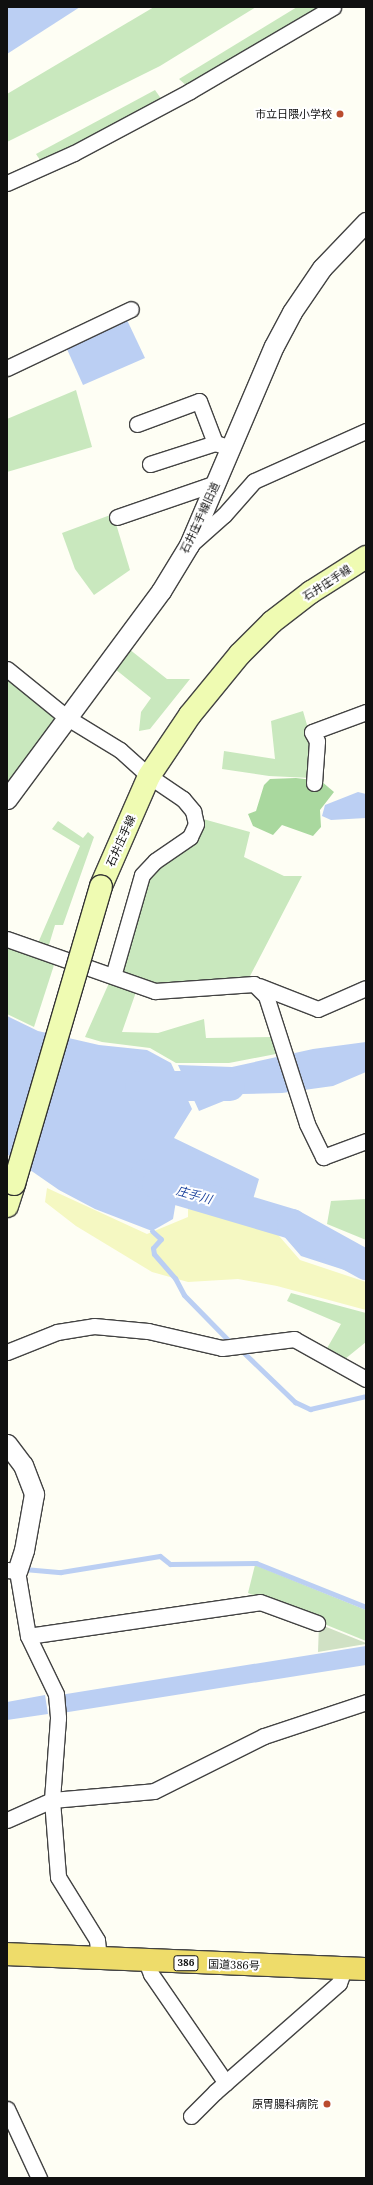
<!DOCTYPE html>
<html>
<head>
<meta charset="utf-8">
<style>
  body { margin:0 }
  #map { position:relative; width:373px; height:2185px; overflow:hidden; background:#fefef4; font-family:Lora,"Noto Sans JP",serif }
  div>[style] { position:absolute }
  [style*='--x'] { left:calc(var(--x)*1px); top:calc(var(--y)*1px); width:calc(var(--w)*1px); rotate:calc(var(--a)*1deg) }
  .green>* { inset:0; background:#c9e8be }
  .forest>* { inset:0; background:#a9d89e }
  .sand>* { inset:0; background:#f5f8c2 }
  .cemetery>* { inset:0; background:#d0e1c4 }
  .water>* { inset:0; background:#bbcff3 }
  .stream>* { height:5px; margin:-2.5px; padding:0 2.5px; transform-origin:2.5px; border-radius:2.5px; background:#bbcff3 }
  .river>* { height:30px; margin:-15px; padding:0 15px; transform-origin:15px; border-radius:15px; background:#bbcff3 }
  .roads { filter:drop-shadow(1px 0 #434343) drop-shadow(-1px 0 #434343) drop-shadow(0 1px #434343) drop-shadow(0 -1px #434343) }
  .minor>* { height:15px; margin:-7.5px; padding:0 7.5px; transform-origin:7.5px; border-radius:7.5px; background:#fff }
  .tertiary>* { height:19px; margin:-9.5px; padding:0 9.5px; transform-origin:9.5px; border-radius:9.5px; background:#fff }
  .secondary>* { height:22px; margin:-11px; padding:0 11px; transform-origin:11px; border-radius:11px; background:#effbb2 }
  .trunk>* { height:22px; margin:-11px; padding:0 11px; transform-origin:11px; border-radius:11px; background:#eedc6a }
  .bridges { filter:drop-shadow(1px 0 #323232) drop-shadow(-1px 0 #323232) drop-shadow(0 1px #323232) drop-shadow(0 -1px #323232) }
  .secondary-bridge>* { height:22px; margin:-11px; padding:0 11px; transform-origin:11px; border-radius:11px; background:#effbb2 }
  .dots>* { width:11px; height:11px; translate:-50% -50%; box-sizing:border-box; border:2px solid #fff; border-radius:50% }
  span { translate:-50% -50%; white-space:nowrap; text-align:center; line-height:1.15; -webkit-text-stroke:4px #fff; paint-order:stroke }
  .shield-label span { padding:1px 3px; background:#fff; border:1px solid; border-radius:3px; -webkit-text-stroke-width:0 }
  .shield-label { font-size:10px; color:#101010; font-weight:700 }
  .poi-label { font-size:11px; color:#101010 }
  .right { translate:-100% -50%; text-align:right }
  .street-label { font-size:11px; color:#101010 }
  .water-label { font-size:12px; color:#1e449d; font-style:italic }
  .frame { position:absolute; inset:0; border:8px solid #101010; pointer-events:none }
</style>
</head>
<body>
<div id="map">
  <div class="green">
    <div style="clip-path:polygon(154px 7px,256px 7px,160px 66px,7px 142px,7px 94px)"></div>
    <div style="clip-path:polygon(297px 7px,320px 7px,188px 87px,179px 79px)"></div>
    <div style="clip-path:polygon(155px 90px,162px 100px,42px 163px,36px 154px)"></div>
    <div style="clip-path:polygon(76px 390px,92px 447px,7px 472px,7px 419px)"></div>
    <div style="clip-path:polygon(113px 514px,130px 570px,94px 595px,75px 569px,62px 533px)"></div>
    <div style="clip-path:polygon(129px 649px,167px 679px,190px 679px,150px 729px,139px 731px,141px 712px,151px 698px,115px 669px)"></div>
    <div style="clip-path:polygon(7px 664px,66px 717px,7px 799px)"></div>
    <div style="clip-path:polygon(303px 711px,313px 746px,311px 778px,269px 776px,222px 769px,224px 751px,275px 759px,271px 721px)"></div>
    <div style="clip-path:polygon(203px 819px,250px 832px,244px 857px,284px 876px,302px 876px,249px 978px,158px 987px,119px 972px,145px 876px,196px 839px)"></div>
    <div style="clip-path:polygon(58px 821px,83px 838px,88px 832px,94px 837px,63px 925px,55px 925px,48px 948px,38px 943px,80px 846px,52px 829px)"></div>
    <div style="clip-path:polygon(7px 945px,55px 962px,34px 1027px,7px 1014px)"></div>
    <div style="clip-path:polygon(109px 983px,136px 992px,122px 1032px,158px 1033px,204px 1019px,206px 1038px,275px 1037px,281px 1053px,229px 1063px,176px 1063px,150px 1048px,102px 1042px,85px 1037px)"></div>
    <div style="clip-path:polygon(366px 1199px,366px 1240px,327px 1224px,331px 1201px)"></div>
    <div style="clip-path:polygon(291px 1293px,366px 1313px,366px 1342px,345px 1359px,326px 1350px,341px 1324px,287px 1301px)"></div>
    <div style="clip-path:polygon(255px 1565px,366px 1610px,366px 1641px,248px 1593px)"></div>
  </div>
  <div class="forest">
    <div style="clip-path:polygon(296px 778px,321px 781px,334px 792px,320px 810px,321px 827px,313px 836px,282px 825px,273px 835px,253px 826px,248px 814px,256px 811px,264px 785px,270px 779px)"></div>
  </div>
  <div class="sand">
    <div style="clip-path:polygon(47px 1188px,147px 1234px,188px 1217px,188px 1199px,266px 1221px,300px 1260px,366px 1282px,366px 1310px,277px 1286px,238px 1279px,188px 1282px,152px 1272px,76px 1226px,45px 1202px)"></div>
  </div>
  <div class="cemetery">
    <div style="clip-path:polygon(319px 1624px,366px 1643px,366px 1644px,318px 1652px)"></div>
  </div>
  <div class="water">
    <div style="clip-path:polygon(7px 7px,80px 7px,7px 54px)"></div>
    <div style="clip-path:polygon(127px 320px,145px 358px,83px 385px,66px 347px)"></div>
    <div style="clip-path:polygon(358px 792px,366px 794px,366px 818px,331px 820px,322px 816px,325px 805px)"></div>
    <div style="clip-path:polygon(7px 1016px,38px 1031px,99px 1045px,147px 1050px,171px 1063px,192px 1109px,174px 1138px,259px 1179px,251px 1206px,231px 1196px,187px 1185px,176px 1201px,173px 1219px,152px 1231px,95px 1209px,59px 1190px,7px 1154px)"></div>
    <div style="clip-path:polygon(366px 1042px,366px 1072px,333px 1086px,282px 1093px,241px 1094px,199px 1111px,178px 1065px,232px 1067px,313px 1049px)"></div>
    <div style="clip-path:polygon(304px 1222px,319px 1245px,366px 1248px,366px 1277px,301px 1256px,275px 1226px)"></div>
    <div style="clip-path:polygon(366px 1646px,366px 1665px,62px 1713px,60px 1695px)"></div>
    <div style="clip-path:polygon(45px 1695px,48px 1714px,7px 1720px,7px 1702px)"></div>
  </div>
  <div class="stream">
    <div style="--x:152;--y:1231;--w:12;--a:42"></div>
    <div style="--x:161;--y:1239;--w:12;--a:132"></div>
    <div style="--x:153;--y:1248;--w:6;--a:81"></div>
    <div style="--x:154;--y:1254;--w:32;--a:49"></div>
    <div style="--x:175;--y:1278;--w:19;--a:62"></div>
    <div style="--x:184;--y:1295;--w:63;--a:45.6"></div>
    <div style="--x:244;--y:1353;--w:71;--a:43.9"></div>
    <div style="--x:295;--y:1402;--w:17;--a:25"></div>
    <div style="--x:310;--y:1409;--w:57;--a:-13.1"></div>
    <div style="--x:24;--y:1569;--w:37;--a:5"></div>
    <div style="--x:61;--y:1572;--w:100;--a:-9.2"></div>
    <div style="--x:160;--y:1556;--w:13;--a:39"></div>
    <div style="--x:170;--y:1564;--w:86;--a:-0.7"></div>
    <div style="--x:256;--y:1563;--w:118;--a:21.8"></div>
  </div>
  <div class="river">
    <div style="--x:140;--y:1086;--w:90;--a:0"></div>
    <div style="--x:146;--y:1174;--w:15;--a:42"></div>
    <div style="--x:157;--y:1184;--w:141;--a:16.5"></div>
    <div style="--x:292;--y:1224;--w:85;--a:29"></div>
  </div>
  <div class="roads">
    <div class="minor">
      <div style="--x:7;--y:183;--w:73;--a:-24.1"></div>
      <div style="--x:74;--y:153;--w:132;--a:-28.1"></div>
      <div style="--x:190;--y:91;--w:166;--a:-30.4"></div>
      <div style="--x:7;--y:368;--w:137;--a:-25.4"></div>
      <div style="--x:137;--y:424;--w:66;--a:-20.4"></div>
      <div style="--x:199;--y:401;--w:45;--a:69.1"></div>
      <div style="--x:215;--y:443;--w:17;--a:17"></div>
      <div style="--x:150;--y:464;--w:68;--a:-17.9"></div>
      <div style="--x:117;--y:517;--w:105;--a:-19"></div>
      <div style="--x:190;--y:545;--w:45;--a:-41.4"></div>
      <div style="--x:224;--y:515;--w:45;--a:-48.6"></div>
      <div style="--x:254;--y:481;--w:123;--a:-24.1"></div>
      <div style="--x:7;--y:669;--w:76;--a:39.1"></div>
      <div style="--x:66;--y:717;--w:63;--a:31.4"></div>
      <div style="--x:120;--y:750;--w:39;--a:42"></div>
      <div style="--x:149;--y:776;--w:41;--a:34.1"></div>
      <div style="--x:183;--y:799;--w:16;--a:50"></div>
      <div style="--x:193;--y:811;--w:13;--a:77"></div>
      <div style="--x:196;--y:824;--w:14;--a:115"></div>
      <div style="--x:190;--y:837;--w:42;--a:145.6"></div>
      <div style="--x:155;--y:861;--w:19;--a:133"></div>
      <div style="--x:142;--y:875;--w:105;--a:106"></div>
      <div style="--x:314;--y:783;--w:42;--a:-85.9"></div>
      <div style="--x:317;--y:741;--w:10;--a:-119"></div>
      <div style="--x:312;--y:732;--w:58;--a:-20.3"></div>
      <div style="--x:7;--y:939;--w:157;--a:19.4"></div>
      <div style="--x:155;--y:991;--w:99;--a:-4"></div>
      <div style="--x:254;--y:984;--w:17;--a:45"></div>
      <div style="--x:266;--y:996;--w:134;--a:72.2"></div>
      <div style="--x:307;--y:1124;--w:37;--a:64"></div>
      <div style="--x:323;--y:1157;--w:46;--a:-20.4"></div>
      <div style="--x:259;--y:986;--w:63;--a:21.3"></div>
      <div style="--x:318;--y:1009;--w:52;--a:-23.6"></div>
      <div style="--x:7;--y:1352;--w:54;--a:-21.8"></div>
      <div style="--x:57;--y:1332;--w:37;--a:-9"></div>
      <div style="--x:94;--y:1326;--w:54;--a:5.3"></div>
      <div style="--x:148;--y:1331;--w:76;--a:12.9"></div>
      <div style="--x:222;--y:1348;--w:73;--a:-7.1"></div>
      <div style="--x:294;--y:1339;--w:82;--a:29.1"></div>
      <div style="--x:7;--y:1570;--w:10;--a:6"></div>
      <div style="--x:17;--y:1571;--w:66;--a:80.4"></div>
      <div style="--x:28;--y:1636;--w:64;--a:64.2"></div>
      <div style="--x:56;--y:1694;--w:24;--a:85"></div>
      <div style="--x:58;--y:1718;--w:82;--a:94.2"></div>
      <div style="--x:52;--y:1800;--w:77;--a:85.5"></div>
      <div style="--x:58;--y:1877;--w:74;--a:58.2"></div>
      <div style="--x:97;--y:1940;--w:19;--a:84"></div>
      <div style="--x:28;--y:1636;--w:234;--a:-8.3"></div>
      <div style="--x:260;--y:1602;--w:61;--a:20.2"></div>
      <div style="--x:7;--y:1820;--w:49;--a:-24"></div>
      <div style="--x:52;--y:1800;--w:102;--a:-5"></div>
      <div style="--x:154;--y:1791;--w:123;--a:-26.6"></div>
      <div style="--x:264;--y:1736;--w:108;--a:-18.4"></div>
      <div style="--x:146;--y:1961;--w:14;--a:69"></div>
      <div style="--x:151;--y:1974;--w:132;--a:55.5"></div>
      <div style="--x:7;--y:2109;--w:76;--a:65.1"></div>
      <div style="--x:191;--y:2116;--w:34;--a:-45"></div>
      <div style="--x:215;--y:2092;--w:165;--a:-41.3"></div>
      <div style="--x:339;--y:1983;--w:15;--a:-70"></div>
    </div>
    <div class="tertiary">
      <div style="--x:7;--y:799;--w:259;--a:-53.5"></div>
      <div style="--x:161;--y:591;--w:54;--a:-58.7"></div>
      <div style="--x:189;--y:545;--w:216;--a:-66.9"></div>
      <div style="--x:274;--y:346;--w:38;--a:-62"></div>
      <div style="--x:292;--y:312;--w:53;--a:-55.7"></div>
      <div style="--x:322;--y:268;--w:64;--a:-46.3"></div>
      <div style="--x:7;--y:1444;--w:26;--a:53"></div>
      <div style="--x:23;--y:1465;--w:31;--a:69"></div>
      <div style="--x:34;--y:1494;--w:57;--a:100.1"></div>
      <div style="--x:24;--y:1550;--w:22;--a:108"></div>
    </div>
    <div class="secondary">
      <div style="--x:101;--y:886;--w:120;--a:-66.4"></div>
      <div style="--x:149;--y:776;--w:73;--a:-56.1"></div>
      <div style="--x:190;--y:715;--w:79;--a:-50.7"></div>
      <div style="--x:240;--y:654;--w:45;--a:-45"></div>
      <div style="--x:272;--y:622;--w:49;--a:-37.6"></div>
      <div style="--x:311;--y:592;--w:65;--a:-32.5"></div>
      <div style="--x:7;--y:1206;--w:23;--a:-72"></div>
    </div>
    <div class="trunk">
      <div style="--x:7;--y:1954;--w:359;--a:2.4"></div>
    </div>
  </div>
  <div class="bridges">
    <div class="secondary-bridge">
      <div style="--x:14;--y:1184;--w:310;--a:-73.7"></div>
    </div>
  </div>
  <div class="dots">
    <div style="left:340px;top:114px;background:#ba4c2e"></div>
    <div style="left:327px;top:2104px;background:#ba4c2e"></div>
  </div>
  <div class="shield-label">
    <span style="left:186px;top:1963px">386</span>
  </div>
  <div class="poi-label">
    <span class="right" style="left:332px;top:114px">市立日隈小学校</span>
    <span class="right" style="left:318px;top:2104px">原胃腸科病院</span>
  </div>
  <div class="street-label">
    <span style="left:200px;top:518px;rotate:-65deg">石井庄手線旧道</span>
    <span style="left:327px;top:583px;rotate:-33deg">石井庄手線</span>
    <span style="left:121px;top:841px;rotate:-66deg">石井庄手線</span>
    <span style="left:234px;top:1965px;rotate:2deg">国道386号</span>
  </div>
  <div class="water-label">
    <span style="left:194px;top:1195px;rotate:16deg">庄手川</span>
  </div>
  <div class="frame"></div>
</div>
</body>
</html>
